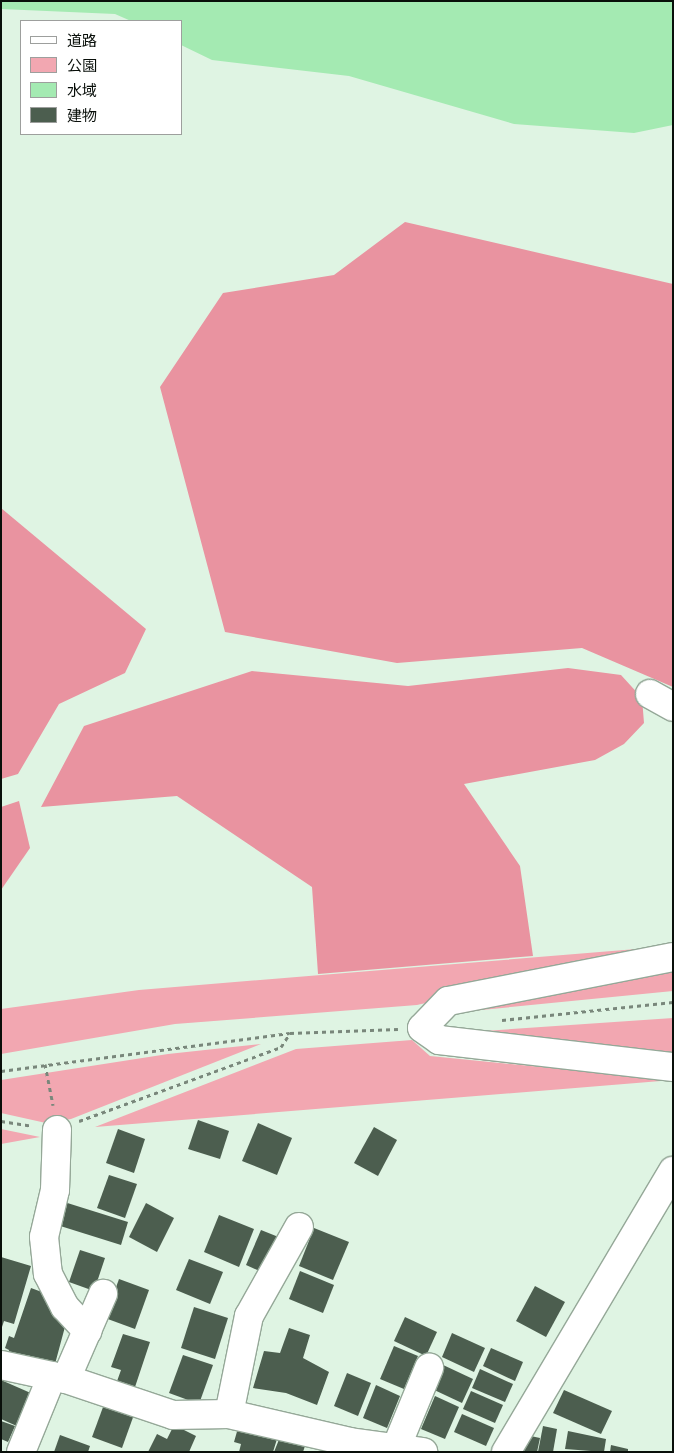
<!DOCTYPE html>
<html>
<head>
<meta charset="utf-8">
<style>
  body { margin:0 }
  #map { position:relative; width:674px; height:1453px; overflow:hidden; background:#dff4e3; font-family:"Nunito Sans","Noto Sans JP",sans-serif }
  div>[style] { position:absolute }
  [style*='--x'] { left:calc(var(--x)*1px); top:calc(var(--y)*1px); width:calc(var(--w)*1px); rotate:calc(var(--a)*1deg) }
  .green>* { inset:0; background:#f2a7b1 }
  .forest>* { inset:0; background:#e993a0 }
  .water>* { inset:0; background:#a4eab2 }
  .building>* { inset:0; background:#4c5e4f }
  .path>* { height:3px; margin-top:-1.5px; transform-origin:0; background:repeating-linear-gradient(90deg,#79877b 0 4px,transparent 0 8px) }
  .roads { filter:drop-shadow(1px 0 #95a898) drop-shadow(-1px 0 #95a898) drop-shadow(0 1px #95a898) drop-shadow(0 -1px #95a898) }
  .minor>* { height:28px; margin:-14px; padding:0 14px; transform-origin:14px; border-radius:14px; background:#fff }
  span { translate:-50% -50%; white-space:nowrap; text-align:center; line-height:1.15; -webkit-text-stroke:5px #fff; paint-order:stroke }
  .frame { position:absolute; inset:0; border:2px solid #090f0a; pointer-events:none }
  .legend { position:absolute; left:20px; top:20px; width:162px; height:115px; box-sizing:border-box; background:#fff; border:1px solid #9d9f9d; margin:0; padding:6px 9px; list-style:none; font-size:15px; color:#090f0a }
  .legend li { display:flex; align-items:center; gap:10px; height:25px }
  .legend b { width:25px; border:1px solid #9d9f9d }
</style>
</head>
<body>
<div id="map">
  <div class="green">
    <div style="clip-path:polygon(673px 946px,417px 1005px,175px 1024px,1px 1054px,1px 1009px,139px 990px)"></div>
    <div style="clip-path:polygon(673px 969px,673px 991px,471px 1011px)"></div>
    <div style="clip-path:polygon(673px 1018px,673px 1059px,455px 1033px)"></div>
    <div style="clip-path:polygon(412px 1040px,430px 1056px,673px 1080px,95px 1127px,296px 1049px)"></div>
    <div style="clip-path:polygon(261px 1044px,71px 1119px,46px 1123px,1px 1113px,1px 1080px,168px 1054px)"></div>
    <div style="clip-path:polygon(1px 1129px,40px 1137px,1px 1144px)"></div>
  </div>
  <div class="forest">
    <div style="clip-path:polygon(405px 222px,673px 284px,673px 687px,582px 648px,397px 663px,225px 632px,160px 387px,223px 293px,334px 275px)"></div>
    <div style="clip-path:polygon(1px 508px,146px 629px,125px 673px,59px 704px,18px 774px,1px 779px)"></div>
    <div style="clip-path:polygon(568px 668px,621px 675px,642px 698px,644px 723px,624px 744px,595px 760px,464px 784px,520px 866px,533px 956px,318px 974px,312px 887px,177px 796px,41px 807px,84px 726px,252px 671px,408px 686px)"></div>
    <div style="clip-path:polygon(19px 801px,30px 848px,1px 890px,1px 807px)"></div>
  </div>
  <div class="water">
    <div style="clip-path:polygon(1px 1px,673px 1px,673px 125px,634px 133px,514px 124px,349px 76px,212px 60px,181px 45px,181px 21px,131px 21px,115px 14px,1px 9px)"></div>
  </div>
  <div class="building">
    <div style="clip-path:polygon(198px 1120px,229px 1131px,220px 1159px,188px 1149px)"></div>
    <div style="clip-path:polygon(258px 1123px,292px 1138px,277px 1175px,242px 1161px)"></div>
    <div style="clip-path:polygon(374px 1127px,397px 1140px,378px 1176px,354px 1163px)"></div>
    <div style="clip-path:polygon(118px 1129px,145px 1139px,134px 1173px,106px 1163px)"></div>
    <div style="clip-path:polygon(109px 1175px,137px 1184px,125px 1218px,97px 1208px)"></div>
    <div style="clip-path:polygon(61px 1201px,128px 1222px,121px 1245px,54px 1224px)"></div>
    <div style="clip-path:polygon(146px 1203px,174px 1218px,157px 1252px,129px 1237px)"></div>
    <div style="clip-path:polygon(219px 1215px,254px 1229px,239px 1267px,204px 1252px)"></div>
    <div style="clip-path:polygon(314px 1228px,349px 1242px,333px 1280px,299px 1266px)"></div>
    <div style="clip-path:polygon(261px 1230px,281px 1238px,266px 1274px,246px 1265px)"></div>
    <div style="clip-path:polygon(80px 1250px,105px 1258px,94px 1291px,69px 1282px)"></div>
    <div style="clip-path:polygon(1px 1257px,31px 1266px,14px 1324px,4px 1321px,2px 1327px)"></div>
    <div style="clip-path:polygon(189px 1259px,223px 1272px,210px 1304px,176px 1290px)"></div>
    <div style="clip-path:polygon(300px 1271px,334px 1285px,323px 1313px,289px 1299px)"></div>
    <div style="clip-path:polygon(119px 1279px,149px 1290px,135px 1329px,105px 1318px)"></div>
    <div style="clip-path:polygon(535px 1286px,565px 1302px,546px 1337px,516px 1321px)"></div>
    <div style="clip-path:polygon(31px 1288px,50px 1295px,49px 1309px,62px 1313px,66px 1323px,55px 1364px,27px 1355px,25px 1360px,8px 1354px,9px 1350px,5px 1348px,9px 1336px,14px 1338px)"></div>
    <div style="clip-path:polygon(194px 1307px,228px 1318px,215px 1359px,181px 1348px)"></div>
    <div style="clip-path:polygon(405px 1317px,437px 1332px,426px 1356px,394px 1341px)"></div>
    <div style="clip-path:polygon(289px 1328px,310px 1335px,303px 1358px,329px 1372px,317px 1405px,286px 1393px,253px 1388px,264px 1351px,280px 1353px)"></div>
    <div style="clip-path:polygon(452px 1333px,485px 1348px,474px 1372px,442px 1357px)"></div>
    <div style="clip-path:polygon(123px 1334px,150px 1342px,134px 1390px,116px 1384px,121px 1370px,111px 1367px)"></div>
    <div style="clip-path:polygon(394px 1346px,418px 1356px,404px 1389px,380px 1379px)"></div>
    <div style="clip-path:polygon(491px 1348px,523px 1362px,515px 1381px,483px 1366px)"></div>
    <div style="clip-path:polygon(183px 1355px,213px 1365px,199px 1404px,169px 1393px)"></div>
    <div style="clip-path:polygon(441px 1364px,473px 1379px,462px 1403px,430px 1388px)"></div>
    <div style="clip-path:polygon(480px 1369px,513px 1384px,505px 1402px,472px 1388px)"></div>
    <div style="clip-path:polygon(347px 1373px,371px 1383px,358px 1416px,334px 1406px)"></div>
    <div style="clip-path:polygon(1px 1380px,33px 1394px,19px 1427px,1px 1419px)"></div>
    <div style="clip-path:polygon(376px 1385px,400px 1396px,387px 1428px,363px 1418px)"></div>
    <div style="clip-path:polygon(564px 1390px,612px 1411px,601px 1434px,553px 1413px)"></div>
    <div style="clip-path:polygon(471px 1391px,503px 1405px,495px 1423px,463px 1409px)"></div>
    <div style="clip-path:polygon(435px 1396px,459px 1407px,445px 1439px,421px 1429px)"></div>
    <div style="clip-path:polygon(106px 1399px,136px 1409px,122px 1448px,92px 1437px)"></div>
    <div style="clip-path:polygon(462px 1414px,494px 1428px,486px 1446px,454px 1432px)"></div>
    <div style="clip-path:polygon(1px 1421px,15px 1426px,8px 1442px,1px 1439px)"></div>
    <div style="clip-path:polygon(174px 1425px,196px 1436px,189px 1452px,148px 1452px,157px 1434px,167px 1439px)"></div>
    <div style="clip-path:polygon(543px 1426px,557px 1429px,553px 1452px,538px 1452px)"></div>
    <div style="clip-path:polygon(238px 1428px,277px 1439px,273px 1452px,239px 1452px,241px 1444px,234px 1442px)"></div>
    <div style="clip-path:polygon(568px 1431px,606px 1439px,604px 1452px,565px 1449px)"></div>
    <div style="clip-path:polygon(60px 1435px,90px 1446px,88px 1452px,54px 1452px)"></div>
    <div style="clip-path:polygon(526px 1435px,540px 1438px,537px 1452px,522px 1452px)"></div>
    <div style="clip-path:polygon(280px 1437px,305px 1446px,303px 1452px,274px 1452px)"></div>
    <div style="clip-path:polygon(611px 1445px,628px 1449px,628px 1452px,610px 1452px)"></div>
  </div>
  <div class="path">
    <div style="--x:502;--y:1020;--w:172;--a:-6"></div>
    <div style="--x:45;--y:1064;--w:42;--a:79"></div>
    <div style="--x:1;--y:1071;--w:291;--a:-7.5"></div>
    <div style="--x:290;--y:1033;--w:108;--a:-2.1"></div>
    <div style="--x:1;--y:1121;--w:31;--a:9"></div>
    <div style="--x:79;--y:1121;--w:215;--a:-20.1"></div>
    <div style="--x:281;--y:1047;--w:17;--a:-57"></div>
  </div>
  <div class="roads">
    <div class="minor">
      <div style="--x:650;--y:694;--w:26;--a:29"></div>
      <div style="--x:673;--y:957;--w:229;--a:168.9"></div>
      <div style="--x:448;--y:1001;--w:37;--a:134"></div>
      <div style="--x:422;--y:1028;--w:21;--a:35"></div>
      <div style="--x:439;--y:1040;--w:236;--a:6.6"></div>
      <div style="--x:57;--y:1130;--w:60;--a:91.9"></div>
      <div style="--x:55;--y:1190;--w:48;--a:103.2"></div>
      <div style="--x:44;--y:1237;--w:37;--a:84"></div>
      <div style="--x:48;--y:1274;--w:37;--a:63"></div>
      <div style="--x:65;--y:1307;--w:33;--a:47"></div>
      <div style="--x:1;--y:1365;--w:66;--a:12.2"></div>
      <div style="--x:66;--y:1379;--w:113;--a:18.6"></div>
      <div style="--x:173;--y:1415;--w:56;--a:-1"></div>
      <div style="--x:229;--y:1414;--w:124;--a:13"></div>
      <div style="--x:350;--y:1442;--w:74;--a:7.8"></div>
      <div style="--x:66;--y:1379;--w:93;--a:-66.5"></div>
      <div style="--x:229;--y:1414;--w:100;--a:-78.5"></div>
      <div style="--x:249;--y:1316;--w:102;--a:-60.7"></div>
      <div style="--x:396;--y:1448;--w:87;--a:-67.6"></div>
      <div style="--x:21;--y:1452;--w:82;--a:-67.8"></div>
      <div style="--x:506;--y:1452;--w:327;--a:-59.3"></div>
    </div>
  </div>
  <div class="frame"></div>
  <ul class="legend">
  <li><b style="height:6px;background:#fff"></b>道路</li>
  <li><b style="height:14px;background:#f2a7b1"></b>公園</li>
  <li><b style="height:14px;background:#a4eab2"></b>水域</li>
  <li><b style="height:14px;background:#4c5e4f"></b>建物</li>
  </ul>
</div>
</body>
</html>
